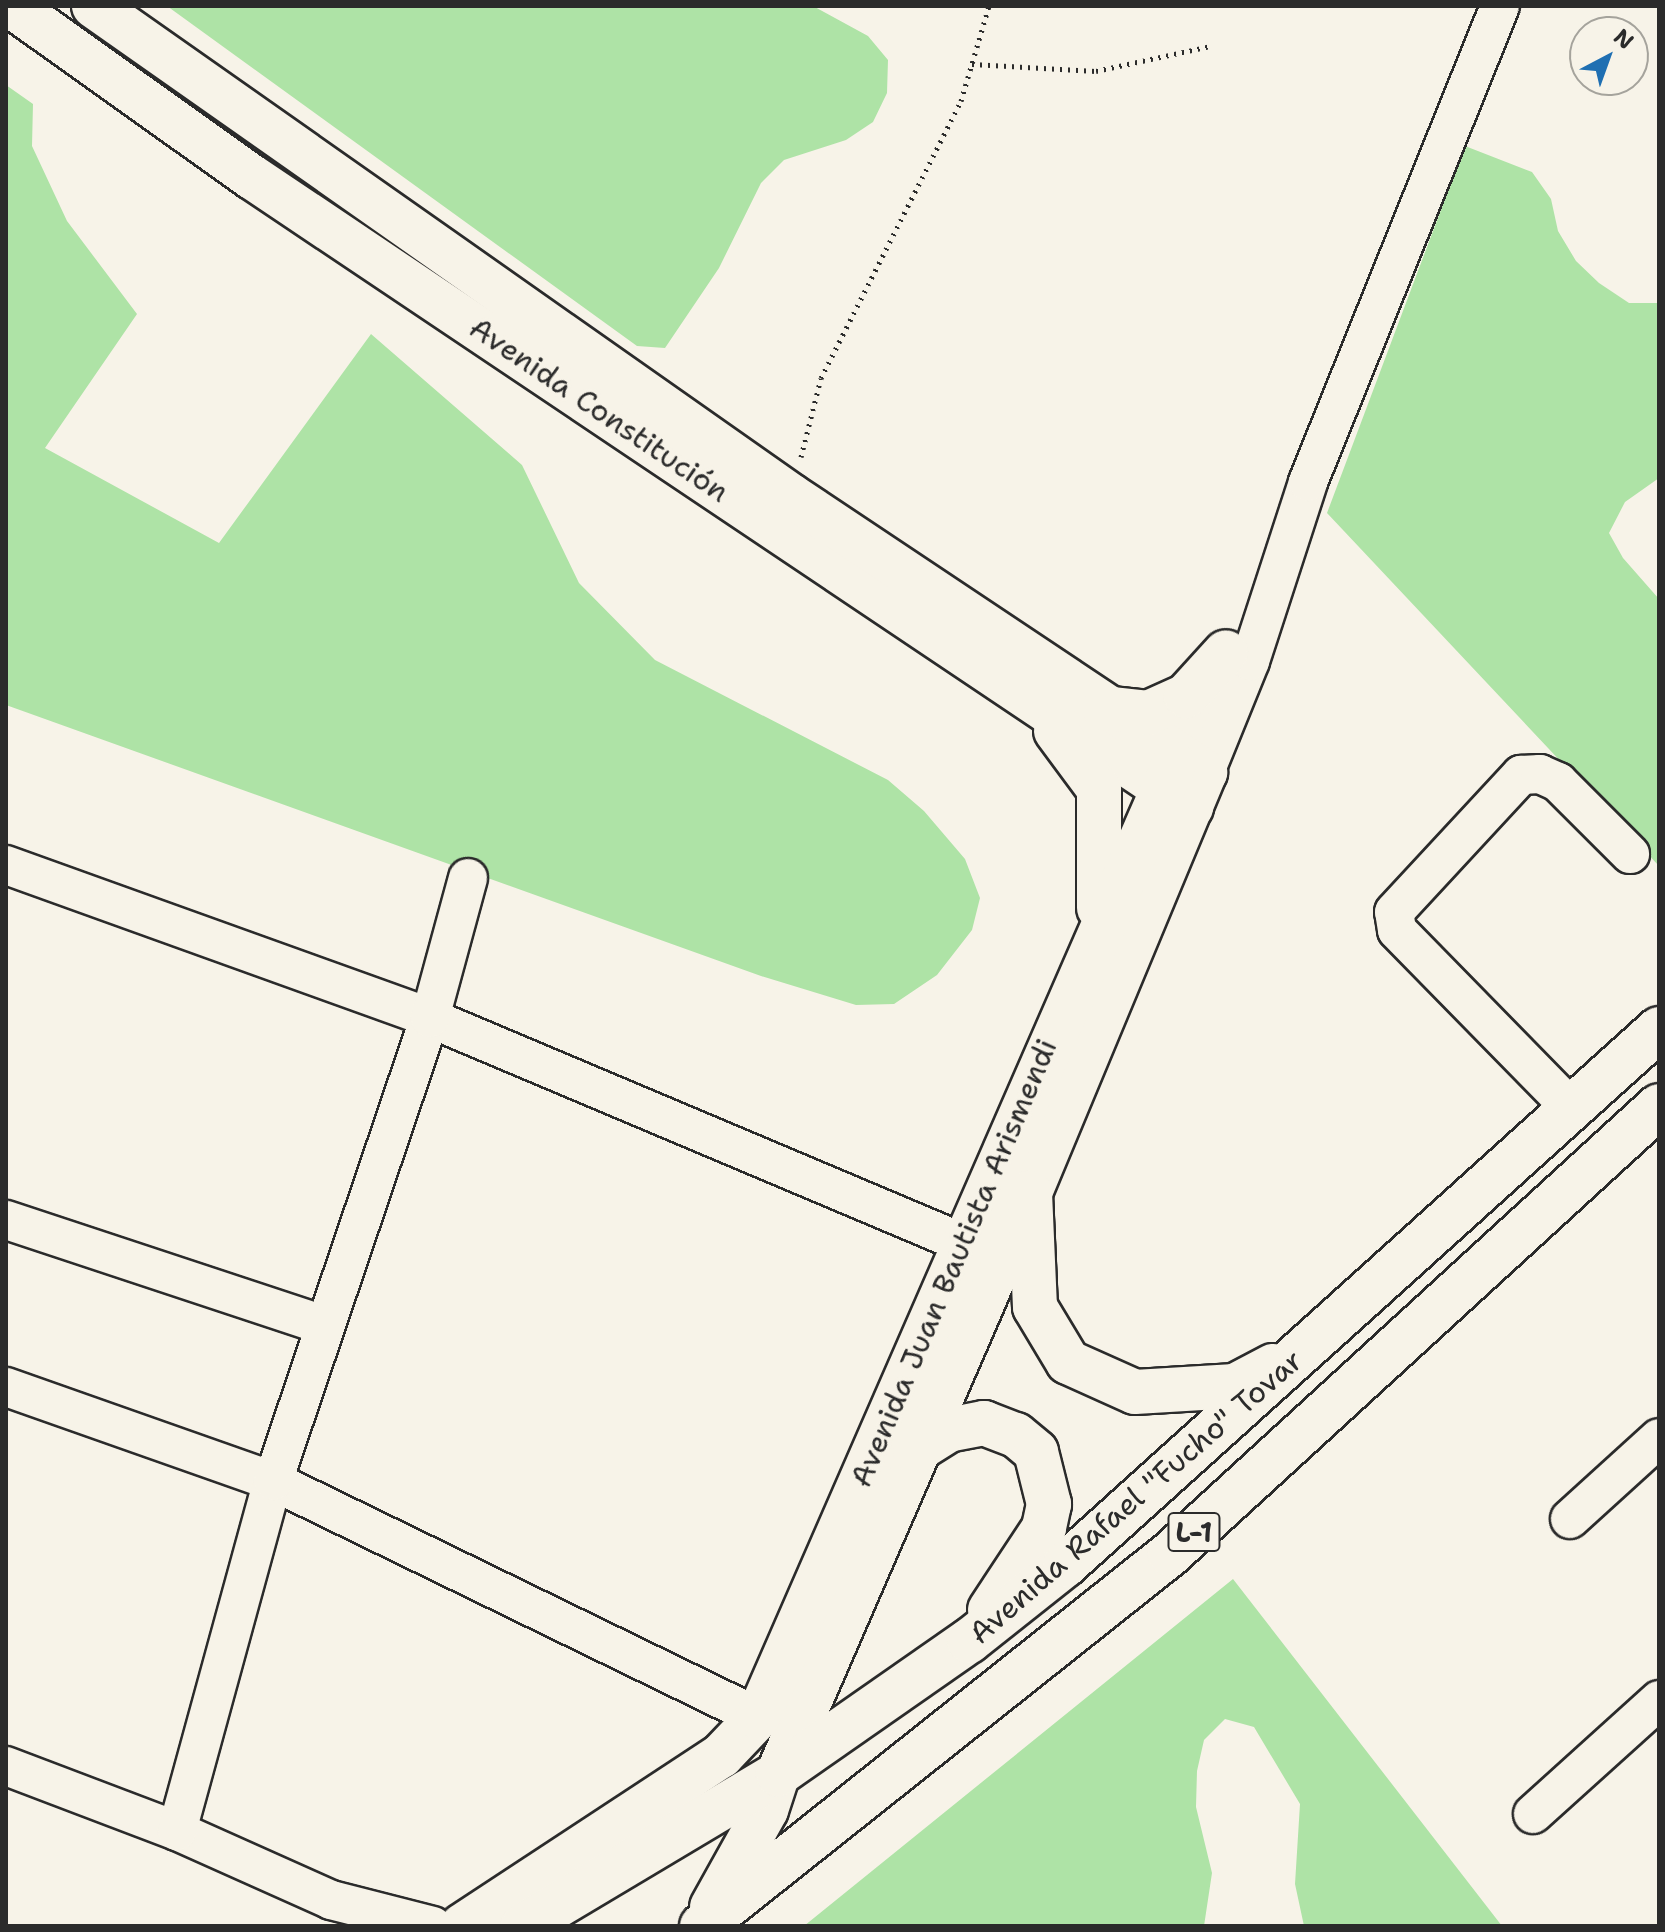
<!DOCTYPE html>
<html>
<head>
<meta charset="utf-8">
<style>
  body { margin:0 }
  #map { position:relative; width:1665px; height:1932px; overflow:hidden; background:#f7f3e8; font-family:"Shantell Sans",sans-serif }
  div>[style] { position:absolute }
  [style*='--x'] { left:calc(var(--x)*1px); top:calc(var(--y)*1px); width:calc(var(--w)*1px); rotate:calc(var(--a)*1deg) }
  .green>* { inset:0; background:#aee3a6 }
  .path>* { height:5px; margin-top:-2.5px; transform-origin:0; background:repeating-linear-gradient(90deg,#2b2b2b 0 2px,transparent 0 8px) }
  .roads { filter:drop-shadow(2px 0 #2b2b2b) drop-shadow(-2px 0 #2b2b2b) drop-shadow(0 2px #2b2b2b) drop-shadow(0 -2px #2b2b2b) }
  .minor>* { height:38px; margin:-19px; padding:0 19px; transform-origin:19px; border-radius:19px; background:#f7f3e8 }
  .tertiary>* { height:44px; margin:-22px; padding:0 22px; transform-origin:22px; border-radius:22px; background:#f7f3e8 }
  .primary>* { height:44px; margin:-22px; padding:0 22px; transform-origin:22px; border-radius:22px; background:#f7f3e8 }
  span { translate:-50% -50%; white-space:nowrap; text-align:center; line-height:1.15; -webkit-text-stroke:7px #f7f3e8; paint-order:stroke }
  .shield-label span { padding:2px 6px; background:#f7f3e8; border:2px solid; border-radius:6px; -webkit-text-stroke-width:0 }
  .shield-label { font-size:28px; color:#2b2b2b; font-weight:700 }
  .street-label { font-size:30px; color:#2b2b2b }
  .frame { position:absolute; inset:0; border:8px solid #2b2b2b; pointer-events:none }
  .north { position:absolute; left:1569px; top:16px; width:80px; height:80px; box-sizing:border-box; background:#f7f3e8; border:2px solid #a5a39c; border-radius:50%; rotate:41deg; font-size:22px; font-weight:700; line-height:32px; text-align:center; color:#2b2b2b }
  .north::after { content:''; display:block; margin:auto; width:28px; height:36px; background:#1f6fb2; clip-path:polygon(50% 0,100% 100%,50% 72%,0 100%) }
</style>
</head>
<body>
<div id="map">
  <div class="green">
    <div style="clip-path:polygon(167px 6px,813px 6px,868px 36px,888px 60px,887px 93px,873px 122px,846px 140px,784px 160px,761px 183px,719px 268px,665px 348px,637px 346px)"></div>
    <div style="clip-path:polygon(6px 85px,33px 104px,32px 146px,67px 221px,137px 314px,45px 448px,219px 543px,371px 334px,522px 465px,579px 583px,655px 660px,888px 780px,924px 811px,965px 859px,980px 898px,972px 930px,937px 975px,894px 1004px,856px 1005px,761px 976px,6px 705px)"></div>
    <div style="clip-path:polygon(1465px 146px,1532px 172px,1551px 199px,1558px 231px,1576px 261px,1599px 283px,1629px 303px,1659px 303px,1659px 478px,1625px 502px,1609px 533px,1623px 558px,1659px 599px,1659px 866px,1327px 513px)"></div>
    <div style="clip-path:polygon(1233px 1579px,1502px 1926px,1304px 1926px,1295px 1884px,1300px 1804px,1254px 1727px,1225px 1719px,1204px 1740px,1197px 1771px,1196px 1807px,1212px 1873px,1204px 1926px,804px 1926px)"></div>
  </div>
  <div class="path">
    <div style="--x:972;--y:64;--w:124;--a:3.2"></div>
    <div style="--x:1096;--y:71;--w:118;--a:-12.3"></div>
    <div style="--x:801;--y:457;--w:81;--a:-75.8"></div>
    <div style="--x:821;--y:378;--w:310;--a:-63.2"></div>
    <div style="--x:961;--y:101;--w:99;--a:-73.6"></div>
  </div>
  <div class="roads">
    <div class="minor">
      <div style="--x:1179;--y:755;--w:94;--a:-65.6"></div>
      <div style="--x:1205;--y:772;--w:120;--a:-67.9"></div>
      <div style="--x:1250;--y:661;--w:188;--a:-72"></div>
      <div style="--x:1308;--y:482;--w:513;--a:-68.03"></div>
      <div style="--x:6;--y:865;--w:451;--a:19.8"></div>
      <div style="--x:430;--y:1018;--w:579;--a:22.89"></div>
      <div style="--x:1572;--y:1109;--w:250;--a:-134.4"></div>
      <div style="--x:1397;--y:930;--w:18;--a:-99"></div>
      <div style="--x:1394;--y:912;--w:187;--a:-47.2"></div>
      <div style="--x:1521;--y:775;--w:19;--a:-3"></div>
      <div style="--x:1540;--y:774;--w:20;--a:24"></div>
      <div style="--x:1558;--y:782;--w:102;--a:45"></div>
      <div style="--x:6;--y:1220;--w:335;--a:18.3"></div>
      <div style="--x:6;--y:1387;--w:283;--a:19.4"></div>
      <div style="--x:273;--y:1481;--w:539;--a:25.95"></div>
      <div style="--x:1570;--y:1519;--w:120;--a:-42.3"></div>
      <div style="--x:6;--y:1766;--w:183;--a:20.8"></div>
      <div style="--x:177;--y:1831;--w:169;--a:24.1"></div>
      <div style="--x:331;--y:1900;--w:105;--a:14.3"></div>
      <div style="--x:1533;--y:1814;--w:170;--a:-42.1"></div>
      <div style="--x:177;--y:1831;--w:363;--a:-74.7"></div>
      <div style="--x:273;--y:1481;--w:489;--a:-71.3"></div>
      <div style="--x:430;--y:1018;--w:145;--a:-74.8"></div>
    </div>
    <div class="tertiary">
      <div style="--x:12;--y:6;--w:295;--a:35.5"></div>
      <div style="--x:252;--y:177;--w:1131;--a:33.86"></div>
      <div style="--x:94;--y:6;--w:852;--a:35.11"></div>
      <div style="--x:791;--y:496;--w:498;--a:33.7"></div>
      <div style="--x:1205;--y:772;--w:456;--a:112.6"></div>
      <div style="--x:1030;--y:1193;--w:633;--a:113.45"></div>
      <div style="--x:1104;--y:708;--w:44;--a:6.5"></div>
      <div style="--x:1148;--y:713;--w:42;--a:-24.1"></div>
      <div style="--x:1186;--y:696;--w:59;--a:-47.7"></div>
      <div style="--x:1056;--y:731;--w:72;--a:53.4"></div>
      <div style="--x:1099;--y:789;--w:119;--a:90"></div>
      <div style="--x:462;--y:1926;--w:310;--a:-33.3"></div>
      <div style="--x:721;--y:1756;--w:54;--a:-46.5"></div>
      <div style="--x:758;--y:1717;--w:1040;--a:-66.42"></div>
    </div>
    <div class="primary">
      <div style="--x:1030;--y:1193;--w:114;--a:87.5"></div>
      <div style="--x:1035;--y:1307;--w:64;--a:59"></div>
      <div style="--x:1068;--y:1362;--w:73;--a:24.1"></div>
      <div style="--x:1135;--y:1392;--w:100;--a:-3.4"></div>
      <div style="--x:1235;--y:1386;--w:43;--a:-27.8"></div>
      <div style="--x:915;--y:1451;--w:39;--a:-32"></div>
      <div style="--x:948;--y:1430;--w:37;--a:-11"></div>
      <div style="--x:984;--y:1423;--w:34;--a:21"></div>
      <div style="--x:1016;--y:1435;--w:26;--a:40"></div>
      <div style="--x:1036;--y:1452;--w:54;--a:76"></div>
      <div style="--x:1049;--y:1504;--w:25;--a:102"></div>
      <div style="--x:1044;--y:1528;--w:98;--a:123.4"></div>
      <div style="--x:712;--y:1907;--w:111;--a:-60.9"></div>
      <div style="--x:766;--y:1810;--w:38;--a:-72"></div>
      <div style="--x:523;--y:1926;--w:297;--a:-30.8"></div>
      <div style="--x:778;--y:1774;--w:233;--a:-34.9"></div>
      <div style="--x:969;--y:1641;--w:122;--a:-38.4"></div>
      <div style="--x:1065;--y:1565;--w:800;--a:-42.06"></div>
      <div style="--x:702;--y:1926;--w:598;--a:-38.48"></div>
      <div style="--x:1170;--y:1554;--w:663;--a:-42.49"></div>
    </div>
  </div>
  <div class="shield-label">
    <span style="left:1194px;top:1532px">L-1</span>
  </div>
  <div class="street-label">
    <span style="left:599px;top:410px;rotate:34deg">Avenida Constitución</span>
    <span style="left:954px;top:1263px;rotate:-67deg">Avenida Juan Bautista Arismendi</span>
    <span style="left:1136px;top:1497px;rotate:-41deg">Avenida Rafael "Fucho" Tovar</span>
  </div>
  <div class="frame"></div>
  <div class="north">N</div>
</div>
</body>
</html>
